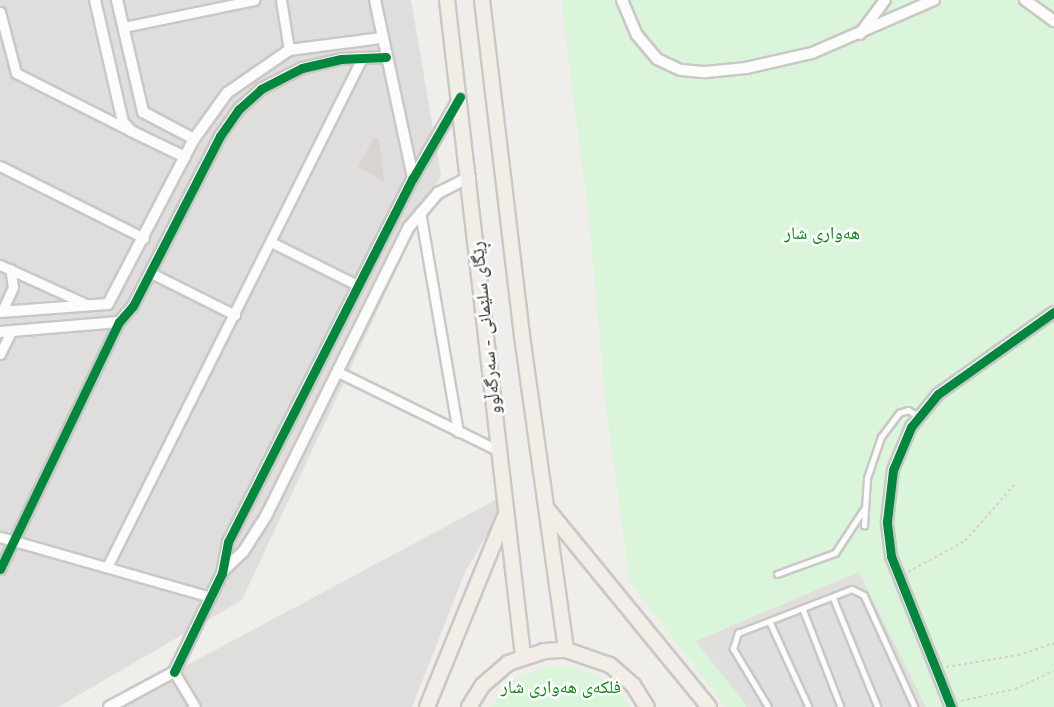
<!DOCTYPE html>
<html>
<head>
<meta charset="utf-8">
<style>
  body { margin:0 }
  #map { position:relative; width:1054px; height:707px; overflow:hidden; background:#f0eeeb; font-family:"Varela Round","Noto Naskh Arabic",sans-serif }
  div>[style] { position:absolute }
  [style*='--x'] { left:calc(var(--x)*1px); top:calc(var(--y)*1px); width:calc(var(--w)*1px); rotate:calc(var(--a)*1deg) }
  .residential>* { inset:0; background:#dfdedc }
  .park>* { inset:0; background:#daf5da }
  .parking>* { inset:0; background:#e0dfde }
  .building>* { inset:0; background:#d7d4d2 }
  .path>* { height:2px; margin-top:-1px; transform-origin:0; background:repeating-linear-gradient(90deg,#dccecd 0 3px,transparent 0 6px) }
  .roads { filter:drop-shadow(2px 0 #c9c8c7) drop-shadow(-2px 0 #c9c8c7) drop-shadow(0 2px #c9c8c7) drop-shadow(0 -2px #c9c8c7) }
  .service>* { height:4.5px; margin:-2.25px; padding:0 2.25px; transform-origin:2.25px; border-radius:2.25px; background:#fdfcfc }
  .minor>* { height:9px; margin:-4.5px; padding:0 4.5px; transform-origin:4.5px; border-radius:4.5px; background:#fdfcfc }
  .tertiary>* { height:10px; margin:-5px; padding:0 5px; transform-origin:5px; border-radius:5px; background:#fdfcfc }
  .primary>* { height:14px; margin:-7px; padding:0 7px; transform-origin:7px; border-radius:7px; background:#f3ede7 }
  .cycleway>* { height:9px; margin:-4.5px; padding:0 4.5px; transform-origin:4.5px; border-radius:4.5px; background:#00873e }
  span { translate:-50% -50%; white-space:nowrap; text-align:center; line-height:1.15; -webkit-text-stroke:5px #fff; paint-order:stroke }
  .park-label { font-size:18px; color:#0c8416 }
  .street-label { font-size:18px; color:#222 }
</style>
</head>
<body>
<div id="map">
  <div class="residential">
    <div style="clip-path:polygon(0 0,411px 0,441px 175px,242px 600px,58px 707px,0 707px)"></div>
    <div style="clip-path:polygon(514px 490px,466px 570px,412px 707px,109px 707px)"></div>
  </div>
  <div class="park">
    <div style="clip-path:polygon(561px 0,1054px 0,1054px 707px,726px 707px,630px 583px,607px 414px,588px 210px)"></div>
    <div style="clip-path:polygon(569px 667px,594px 674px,615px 687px,631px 707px,491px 707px,500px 693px,520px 677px,544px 668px)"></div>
  </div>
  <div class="parking">
    <div style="clip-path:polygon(859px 572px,926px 707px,747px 707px,696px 641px)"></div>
  </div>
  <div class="building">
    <div style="clip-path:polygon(374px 137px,379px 139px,384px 181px,358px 167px)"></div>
  </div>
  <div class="path">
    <div style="--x:908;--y:572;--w:65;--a:-28.5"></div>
    <div style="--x:965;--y:541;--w:76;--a:-48.7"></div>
    <div style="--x:946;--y:667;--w:73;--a:-9.5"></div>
    <div style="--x:1018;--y:655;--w:38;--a:-18"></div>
    <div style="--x:961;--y:701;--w:55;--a:-12.5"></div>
    <div style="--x:1015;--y:689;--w:43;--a:-24.8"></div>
  </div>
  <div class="roads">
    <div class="service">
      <div style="--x:864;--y:526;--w:48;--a:-86.4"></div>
      <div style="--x:867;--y:478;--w:43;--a:-71.1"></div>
      <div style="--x:881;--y:437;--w:30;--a:-53"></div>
      <div style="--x:899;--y:413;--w:9;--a:-18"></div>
      <div style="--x:908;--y:410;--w:13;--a:29"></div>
      <div style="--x:777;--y:574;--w:62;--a:-19.9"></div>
      <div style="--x:835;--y:553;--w:53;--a:-56.6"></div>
      <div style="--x:833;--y:597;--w:119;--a:67.8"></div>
      <div style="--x:803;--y:609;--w:105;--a:68.8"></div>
      <div style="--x:770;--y:622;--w:94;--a:65.4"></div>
      <div style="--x:768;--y:707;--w:68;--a:-121.1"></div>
      <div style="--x:733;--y:649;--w:17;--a:-73"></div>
      <div style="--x:738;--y:633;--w:122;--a:-21.1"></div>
      <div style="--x:852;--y:589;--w:13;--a:27"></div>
      <div style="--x:864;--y:595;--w:123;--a:65.5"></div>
    </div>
    <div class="minor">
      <div style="--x:281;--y:0;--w:51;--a:80.9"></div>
      <div style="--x:0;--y:12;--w:63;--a:75.3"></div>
      <div style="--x:16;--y:73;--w:127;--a:26.8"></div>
      <div style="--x:124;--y:27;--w:133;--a:-11.7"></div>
      <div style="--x:0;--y:166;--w:161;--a:26.6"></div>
      <div style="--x:420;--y:212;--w:223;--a:80.2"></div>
      <div style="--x:273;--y:243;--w:94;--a:26.6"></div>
      <div style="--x:0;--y:265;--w:97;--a:24.4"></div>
      <div style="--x:151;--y:273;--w:94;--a:26.6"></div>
      <div style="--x:2;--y:311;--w:26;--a:-65"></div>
      <div style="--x:13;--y:287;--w:18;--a:-99"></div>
      <div style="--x:0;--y:354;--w:25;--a:-64"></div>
      <div style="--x:338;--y:372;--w:179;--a:26.1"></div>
      <div style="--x:0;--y:537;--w:219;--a:15.9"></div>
      <div style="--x:107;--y:567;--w:569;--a:-63.39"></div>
      <div style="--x:0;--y:569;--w:274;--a:-64.3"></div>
      <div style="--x:174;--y:672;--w:41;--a:59"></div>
    </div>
    <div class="tertiary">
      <div style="--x:95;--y:0;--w:125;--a:77.1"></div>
      <div style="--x:123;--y:122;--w:12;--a:48"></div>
      <div style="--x:131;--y:131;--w:60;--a:25.7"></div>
      <div style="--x:117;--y:0;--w:115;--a:76.9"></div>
      <div style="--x:143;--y:112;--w:58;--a:27.9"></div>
      <div style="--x:375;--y:0;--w:182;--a:77.9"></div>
      <div style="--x:622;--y:0;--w:38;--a:67"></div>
      <div style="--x:637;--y:35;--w:31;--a:50"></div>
      <div style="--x:657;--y:59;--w:26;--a:25"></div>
      <div style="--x:681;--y:70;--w:25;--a:5"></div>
      <div style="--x:706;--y:72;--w:40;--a:-5.7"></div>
      <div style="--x:746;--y:68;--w:68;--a:-12.8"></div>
      <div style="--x:812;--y:53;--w:133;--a:-23.5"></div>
      <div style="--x:1025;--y:0;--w:36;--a:36"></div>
      <div style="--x:860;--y:34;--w:42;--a:-53.7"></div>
      <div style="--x:0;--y:312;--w:108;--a:-4.2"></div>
      <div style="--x:108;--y:304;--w:186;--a:-62.5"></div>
      <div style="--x:194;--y:139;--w:57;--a:-54.3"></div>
      <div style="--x:227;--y:93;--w:75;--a:-34.7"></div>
      <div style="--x:289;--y:50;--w:94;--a:-7.4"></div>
      <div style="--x:0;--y:332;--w:119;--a:-4.8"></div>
      <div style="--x:119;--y:322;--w:21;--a:-49"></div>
      <div style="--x:133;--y:306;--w:191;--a:-62.9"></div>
      <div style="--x:220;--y:136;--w:32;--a:-55"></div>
      <div style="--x:238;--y:110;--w:31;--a:-42"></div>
      <div style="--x:261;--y:89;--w:46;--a:-27.1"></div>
      <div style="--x:302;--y:68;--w:40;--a:-13"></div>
      <div style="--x:341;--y:59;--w:45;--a:-2.5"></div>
      <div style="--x:222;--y:572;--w:29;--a:-44"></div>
      <div style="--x:243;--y:552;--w:43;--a:-57.4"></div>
      <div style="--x:266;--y:516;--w:322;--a:-63.7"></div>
      <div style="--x:409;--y:227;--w:45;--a:-49.5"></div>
      <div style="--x:438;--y:193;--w:36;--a:-27"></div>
      <div style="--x:109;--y:707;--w:74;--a:-28.3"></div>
      <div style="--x:174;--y:672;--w:110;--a:-64.1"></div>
      <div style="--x:222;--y:573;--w:32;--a:-79"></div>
      <div style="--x:228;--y:542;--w:408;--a:-63.1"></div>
      <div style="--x:413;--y:178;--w:94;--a:-59.9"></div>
      <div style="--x:951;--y:707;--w:162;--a:-111.7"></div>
      <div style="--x:891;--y:556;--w:35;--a:-97"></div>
      <div style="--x:887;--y:521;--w:51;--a:-83.3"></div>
      <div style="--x:893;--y:470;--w:47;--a:-67.3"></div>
      <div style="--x:911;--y:427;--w:43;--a:-50.7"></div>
      <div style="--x:938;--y:394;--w:142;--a:-35.3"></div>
    </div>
    <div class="primary">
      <div style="--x:447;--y:0;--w:660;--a:83.39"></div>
      <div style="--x:482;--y:0;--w:338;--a:83.2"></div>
      <div style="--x:522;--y:336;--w:317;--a:82"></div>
      <div style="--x:547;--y:509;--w:256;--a:50.7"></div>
      <div style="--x:427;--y:707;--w:204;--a:-67.8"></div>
      <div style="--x:469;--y:707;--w:26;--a:-58"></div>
      <div style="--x:483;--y:685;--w:33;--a:-41"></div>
      <div style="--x:508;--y:663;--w:38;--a:-18"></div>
      <div style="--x:544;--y:651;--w:22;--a:-3"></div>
      <div style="--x:566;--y:650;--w:46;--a:18.8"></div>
      <div style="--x:610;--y:665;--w:30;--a:41"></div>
      <div style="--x:633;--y:685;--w:26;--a:58"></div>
    </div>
  </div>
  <div class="cycleway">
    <div style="--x:0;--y:569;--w:274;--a:-64.3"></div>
    <div style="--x:119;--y:322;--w:21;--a:-49"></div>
    <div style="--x:133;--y:306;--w:191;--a:-62.9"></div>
    <div style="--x:220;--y:136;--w:32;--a:-55"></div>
    <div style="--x:238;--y:110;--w:31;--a:-42"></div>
    <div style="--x:261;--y:89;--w:46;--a:-27.1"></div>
    <div style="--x:302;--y:68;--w:40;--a:-13"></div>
    <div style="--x:341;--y:59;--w:45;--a:-2.5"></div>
    <div style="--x:174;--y:672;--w:110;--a:-64.1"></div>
    <div style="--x:222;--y:573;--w:32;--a:-79"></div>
    <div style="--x:228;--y:542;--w:408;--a:-63.1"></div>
    <div style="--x:413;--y:178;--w:94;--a:-59.9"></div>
    <div style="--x:951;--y:707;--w:162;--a:-111.7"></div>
    <div style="--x:891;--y:556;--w:35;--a:-97"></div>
    <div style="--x:887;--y:521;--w:51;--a:-83.3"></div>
    <div style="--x:893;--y:470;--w:47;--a:-67.3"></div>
    <div style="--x:911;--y:427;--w:43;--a:-50.7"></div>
    <div style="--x:938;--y:394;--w:142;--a:-35.3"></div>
  </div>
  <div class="park-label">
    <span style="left:822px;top:233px">هەواری شار</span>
    <span style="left:561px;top:687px">فلکەی هەواری شار</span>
  </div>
  <div class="street-label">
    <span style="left:486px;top:328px;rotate:-96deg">ڕێگای سلێمانی - سەرگەڵوو</span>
  </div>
</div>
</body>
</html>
